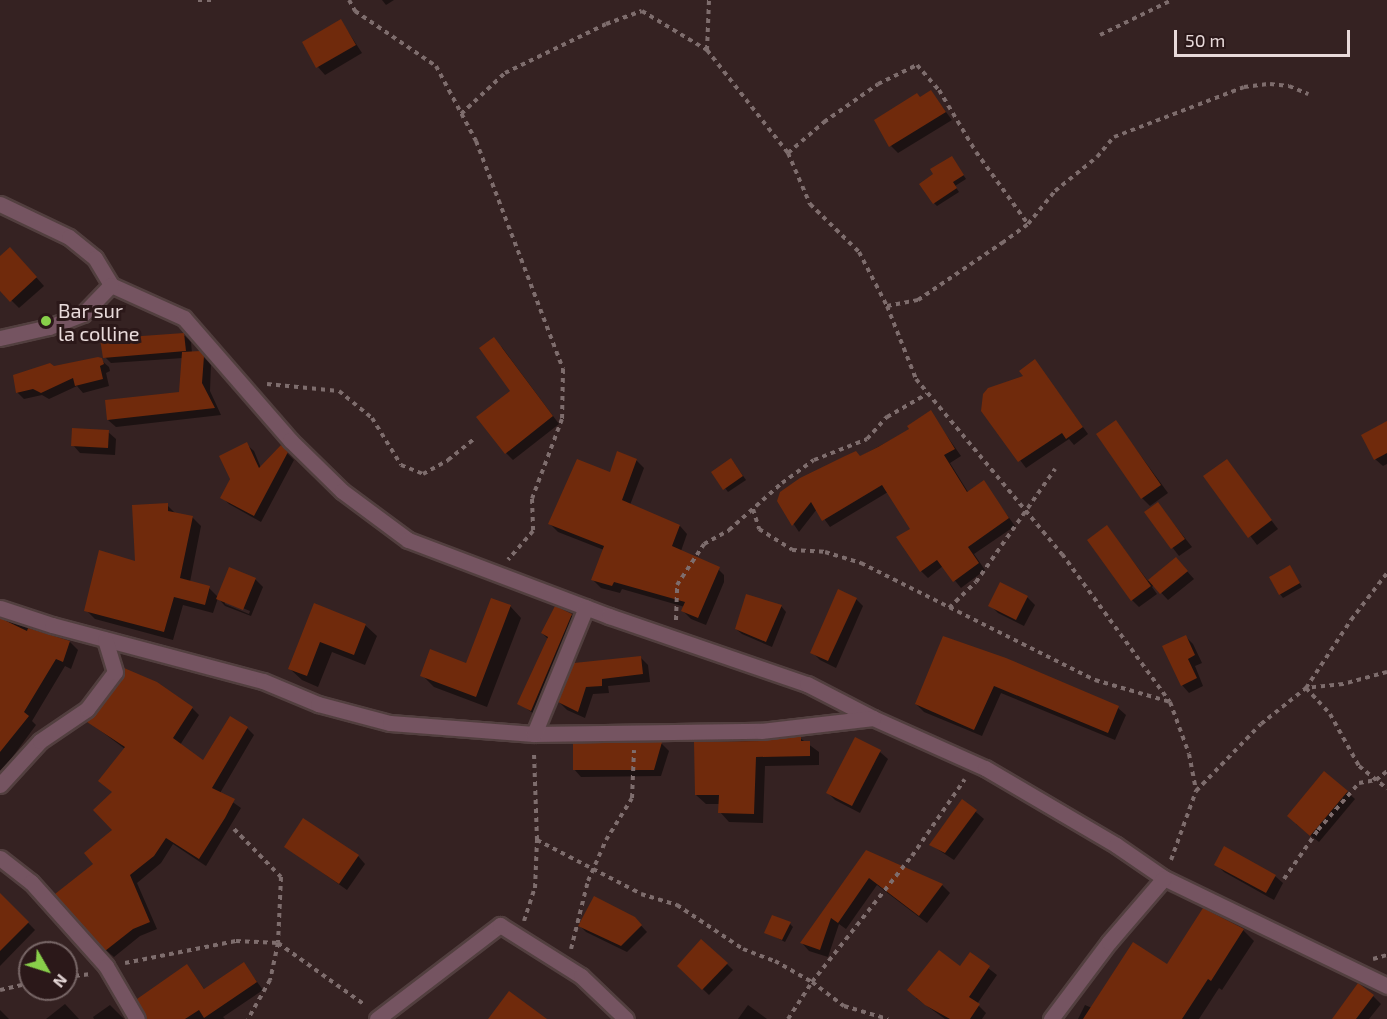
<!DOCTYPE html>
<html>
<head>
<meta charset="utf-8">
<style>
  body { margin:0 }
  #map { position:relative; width:1387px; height:1019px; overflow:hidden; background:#352222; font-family:"Exo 2",sans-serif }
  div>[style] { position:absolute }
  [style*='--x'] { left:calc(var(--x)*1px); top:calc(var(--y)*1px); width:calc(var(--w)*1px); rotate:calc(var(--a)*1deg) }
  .shadow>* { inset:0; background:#0007 }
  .building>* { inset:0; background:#702a0c }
  .path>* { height:4px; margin-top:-2px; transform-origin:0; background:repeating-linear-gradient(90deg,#7e6d6d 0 4.5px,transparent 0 9px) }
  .roads { filter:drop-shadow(2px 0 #523f3f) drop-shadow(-2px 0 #523f3f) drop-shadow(0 2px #523f3f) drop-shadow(0 -2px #523f3f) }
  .minor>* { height:15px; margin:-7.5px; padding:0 7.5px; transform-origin:7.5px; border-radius:7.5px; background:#755461 }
  .dots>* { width:16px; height:16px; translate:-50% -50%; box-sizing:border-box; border:3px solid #2b1819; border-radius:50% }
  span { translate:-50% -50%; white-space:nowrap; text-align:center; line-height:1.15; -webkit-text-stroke:6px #2b1819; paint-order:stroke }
  .poi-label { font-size:20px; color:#e8dada }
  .left { translate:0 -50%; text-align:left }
  .north { position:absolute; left:18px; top:941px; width:60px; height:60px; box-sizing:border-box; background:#2b1819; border:2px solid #766; border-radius:50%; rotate:129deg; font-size:16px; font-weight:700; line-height:24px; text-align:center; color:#e8dada }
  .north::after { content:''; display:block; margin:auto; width:21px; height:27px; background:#88cf4a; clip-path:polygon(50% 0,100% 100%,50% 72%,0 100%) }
  .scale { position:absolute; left:1174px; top:30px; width:176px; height:27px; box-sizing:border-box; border:3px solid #e8dada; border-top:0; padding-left:8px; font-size:18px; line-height:21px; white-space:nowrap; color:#e8dada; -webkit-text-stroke:4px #2b1819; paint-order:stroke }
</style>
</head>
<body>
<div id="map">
  <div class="shadow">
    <div style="clip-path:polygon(382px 0,394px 0,386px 5px)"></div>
    <div style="clip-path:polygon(341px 21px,362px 53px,325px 75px,318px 67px)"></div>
    <div style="clip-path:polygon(931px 92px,952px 120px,898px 153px,891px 146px)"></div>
    <div style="clip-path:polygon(952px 158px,966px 179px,955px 186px,959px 192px,937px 206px,934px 203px,935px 175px)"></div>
    <div style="clip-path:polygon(18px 257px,44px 286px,19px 308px,0 289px,0 258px)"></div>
    <div style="clip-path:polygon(185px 336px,191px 342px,192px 353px,199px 352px,211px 365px,210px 391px,221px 415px,116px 427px,108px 420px,180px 394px,183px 358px,111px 363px,105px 357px,102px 340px)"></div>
    <div style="clip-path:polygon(501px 346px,559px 424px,513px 460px,506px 453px,513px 391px)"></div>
    <div style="clip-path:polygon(101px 360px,109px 367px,110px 371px,106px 373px,109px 386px,83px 393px,77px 386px,49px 399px,42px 395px,24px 399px,17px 392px,54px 368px)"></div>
    <div style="clip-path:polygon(1035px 361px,1088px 434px,1074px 445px,1069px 439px,1026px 468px,983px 411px,1025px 377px)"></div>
    <div style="clip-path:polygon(930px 412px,961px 456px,950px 463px,968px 492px,983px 482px,1015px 526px,974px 554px,985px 570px,961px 588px,943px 566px,928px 578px,921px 571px,912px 530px,888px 492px,830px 527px,817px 509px,799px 532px,778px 501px,911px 429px)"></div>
    <div style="clip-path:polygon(1116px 422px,1168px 493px,1150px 506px,1142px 498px)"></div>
    <div style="clip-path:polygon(1387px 422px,1387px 464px,1383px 466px,1375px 459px)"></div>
    <div style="clip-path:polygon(108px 432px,116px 439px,115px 455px,80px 453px,73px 445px)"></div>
    <div style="clip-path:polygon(246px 444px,254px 451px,261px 468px,281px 447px,294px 460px,261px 522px,229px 504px,222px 497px)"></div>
    <div style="clip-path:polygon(636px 460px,644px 468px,630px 505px,680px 526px,687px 534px,681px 551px,716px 567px,724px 575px,724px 582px,706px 625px,691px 619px,683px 611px,685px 607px,622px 589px,620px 593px,601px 588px,593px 580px,604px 550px,558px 532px,550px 524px,611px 474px)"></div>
    <div style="clip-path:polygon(1226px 461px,1278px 529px,1257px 545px,1205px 476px)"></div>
    <div style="clip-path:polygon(734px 463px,746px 480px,728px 492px,713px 472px)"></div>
    <div style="clip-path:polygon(1158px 504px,1192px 547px,1179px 556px,1146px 513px)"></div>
    <div style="clip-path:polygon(evenodd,167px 505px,176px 514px,192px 517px,201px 526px,190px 582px,209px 588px,218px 597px,255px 579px,263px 587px,251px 616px,225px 606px,218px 598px,213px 613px,183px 605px,173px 640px,95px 619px,86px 610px,136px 563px,167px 505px,225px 601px,250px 611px,249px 614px,225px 604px,225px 601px)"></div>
    <div style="clip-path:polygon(1107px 527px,1148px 581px,1176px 559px,1194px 579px,1168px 600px,1154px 585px,1152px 587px,1157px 594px,1139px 607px,1132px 600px)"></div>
    <div style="clip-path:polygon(1290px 567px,1302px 587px,1283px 598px,1280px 594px)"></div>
    <div style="clip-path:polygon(1027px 597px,1035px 605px,1024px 626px,998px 613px,990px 605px)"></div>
    <div style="clip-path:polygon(856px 599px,863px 606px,836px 668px,820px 660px,812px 652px)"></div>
    <div style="clip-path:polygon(315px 605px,365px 625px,377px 636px,365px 665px,332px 652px,318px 687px,302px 680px,290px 669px)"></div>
    <div style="clip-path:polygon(510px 606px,521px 618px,487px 707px,434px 687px,422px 675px,467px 665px)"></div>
    <div style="clip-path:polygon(781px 606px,786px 612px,772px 647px,742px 634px,736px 629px)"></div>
    <div style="clip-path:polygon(555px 608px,572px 616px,579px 623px,538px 717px,519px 703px,548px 639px,542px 633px)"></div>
    <div style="clip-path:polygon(0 619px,70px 642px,78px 650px,71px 669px,65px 666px,32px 721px,36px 725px,0 774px)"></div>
    <div style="clip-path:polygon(1185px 636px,1193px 644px,1202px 663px,1195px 666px,1203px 686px,1189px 693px,1182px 685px)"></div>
    <div style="clip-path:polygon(944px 637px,1118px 708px,1126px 715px,1115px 740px,1001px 693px,982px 736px,924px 712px,916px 704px)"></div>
    <div style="clip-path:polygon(640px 657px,648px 665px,650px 682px,608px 686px,609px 693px,593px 694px,585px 718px,567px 710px,559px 702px,575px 664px)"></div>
    <div style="clip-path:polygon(192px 708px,199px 715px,180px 745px,204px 762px,247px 728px,254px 735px,220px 793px,241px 808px,206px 866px,173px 844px,161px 863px,137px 883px,157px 929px,140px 936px,114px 957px,106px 950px,95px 864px,115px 830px,113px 792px,125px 749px,89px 722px)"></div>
    <div style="clip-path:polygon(800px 738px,819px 752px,819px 765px,765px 766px,763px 823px,729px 822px,720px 812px,720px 804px,706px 804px,696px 795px,761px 742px)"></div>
    <div style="clip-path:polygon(662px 744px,669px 751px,661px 776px,581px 777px,574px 769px,574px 745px)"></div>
    <div style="clip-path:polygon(880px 752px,888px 759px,860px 813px,835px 800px,828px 793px)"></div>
    <div style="clip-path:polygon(1347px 792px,1355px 799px,1319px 842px,1296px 824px)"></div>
    <div style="clip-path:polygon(963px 801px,984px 819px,954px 860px,931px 845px)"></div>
    <div style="clip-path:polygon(286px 847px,358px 856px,365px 864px,347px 890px)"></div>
    <div style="clip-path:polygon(870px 854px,942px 885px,950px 893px,927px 923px,877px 885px,846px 929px,839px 924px,828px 957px,809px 951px,802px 943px)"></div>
    <div style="clip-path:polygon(1216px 864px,1275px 876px,1283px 883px,1274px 900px,1224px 872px)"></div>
    <div style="clip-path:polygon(5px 899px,35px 930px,0 966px,0 904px)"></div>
    <div style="clip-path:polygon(634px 918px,647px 932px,627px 952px,586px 932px,580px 926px)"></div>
    <div style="clip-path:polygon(790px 924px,793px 927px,785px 942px,766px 932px)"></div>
    <div style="clip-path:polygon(1243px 930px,1254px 941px,1222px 990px,1219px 988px,1199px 1019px,1078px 1019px,1085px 1005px,1092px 1008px,1168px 967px)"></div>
    <div style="clip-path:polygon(970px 954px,997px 975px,977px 1004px,986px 1013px,982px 1019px,945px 1019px,916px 998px,960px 969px)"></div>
    <div style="clip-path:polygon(244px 964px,263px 990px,223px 1017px,225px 1019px,148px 1019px,187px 966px,205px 990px)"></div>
    <div style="clip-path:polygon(727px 964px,733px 970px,709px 995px,679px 966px)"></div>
    <div style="clip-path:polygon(1373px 996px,1381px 1004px,1369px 1019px,1334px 1019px)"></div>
    <div style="clip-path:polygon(65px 1004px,79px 1019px,46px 1019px)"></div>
    <div style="clip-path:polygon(110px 1005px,124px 1019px,94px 1019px,93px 1017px)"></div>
    <div style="clip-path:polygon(748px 1005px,767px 1019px,738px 1019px)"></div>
    <div style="clip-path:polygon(0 1010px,9px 1019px,0 1019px)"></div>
  </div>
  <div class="building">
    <div style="clip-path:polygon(341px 19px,356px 45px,316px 68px,302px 42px)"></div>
    <div style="clip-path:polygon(931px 90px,946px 112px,889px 147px,874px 120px,917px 93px,920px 97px)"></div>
    <div style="clip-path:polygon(952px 156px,964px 175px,953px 182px,957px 188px,933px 204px,919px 184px,933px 174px,930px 169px)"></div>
    <div style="clip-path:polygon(10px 247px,37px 277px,10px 302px,0 291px,0 256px)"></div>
    <div style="clip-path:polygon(184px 333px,186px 351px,103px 358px,100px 339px)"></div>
    <div style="clip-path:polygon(494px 337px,553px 416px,505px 454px,476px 417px,510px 391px,479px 348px)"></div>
    <div style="clip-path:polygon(200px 351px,204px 356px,202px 383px,215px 408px,107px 420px,105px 400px,179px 392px,182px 352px)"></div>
    <div style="clip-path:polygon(98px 357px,102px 358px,104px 364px,100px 366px,103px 379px,75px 386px,73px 378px,41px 393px,33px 389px,16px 393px,13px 375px,50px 363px,54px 366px)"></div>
    <div style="clip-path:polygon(1035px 359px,1083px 427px,1066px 439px,1062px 433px,1018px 462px,981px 411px,983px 394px,988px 388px,1023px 376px,1019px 371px)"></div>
    <div style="clip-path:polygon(931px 410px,955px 449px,944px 455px,967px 492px,984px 480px,1009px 518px,968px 547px,979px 563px,953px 582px,937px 560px,920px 572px,896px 537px,910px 529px,882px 485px,822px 521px,811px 502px,792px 526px,777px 501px,780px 492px,800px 478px,845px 456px,856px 451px,860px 456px,878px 447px,909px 429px,907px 426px)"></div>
    <div style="clip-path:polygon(1116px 420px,1161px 485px,1141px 499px,1096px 434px)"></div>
    <div style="clip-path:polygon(1387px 421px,1387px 453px,1374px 460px,1361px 435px)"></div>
    <div style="clip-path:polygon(72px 428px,109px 430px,108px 448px,71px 446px)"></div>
    <div style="clip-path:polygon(247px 442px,259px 468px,281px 445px,288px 452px,254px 516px,220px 498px,230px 479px,219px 456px)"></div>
    <div style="clip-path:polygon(617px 451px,637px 459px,622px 500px,680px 525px,672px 546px,720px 567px,698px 618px,681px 611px,685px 602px,614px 582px,612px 586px,591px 580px,604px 546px,548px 524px,577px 459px,610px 472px)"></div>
    <div style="clip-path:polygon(731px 458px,743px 476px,723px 490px,711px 472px)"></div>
    <div style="clip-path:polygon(1227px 459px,1272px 520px,1248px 538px,1203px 476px)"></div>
    <div style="clip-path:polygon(1158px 502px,1185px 539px,1171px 549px,1144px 512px)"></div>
    <div style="clip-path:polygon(168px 503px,168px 511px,193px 516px,180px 578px,210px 586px,205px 605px,174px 597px,164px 632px,84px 611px,99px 550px,135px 561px,132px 505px)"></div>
    <div style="clip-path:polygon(1107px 525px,1151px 586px,1131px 601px,1087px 540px)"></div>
    <div style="clip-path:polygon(1176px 557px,1188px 571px,1160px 594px,1148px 580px)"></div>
    <div style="clip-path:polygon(1290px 565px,1300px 583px,1279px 595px,1269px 577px)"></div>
    <div style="clip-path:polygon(229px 567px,256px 578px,243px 610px,216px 599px)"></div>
    <div style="clip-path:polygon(1000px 582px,1028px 596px,1016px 620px,988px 606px)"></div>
    <div style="clip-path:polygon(838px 589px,857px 598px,828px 661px,810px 653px)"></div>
    <div style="clip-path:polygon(746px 594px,782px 605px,766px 642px,735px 629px)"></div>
    <div style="clip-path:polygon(491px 598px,511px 605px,476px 697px,420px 676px,430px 649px,466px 663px)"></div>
    <div style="clip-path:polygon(314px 603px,366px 624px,354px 655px,320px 642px,307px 676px,288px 669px)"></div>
    <div style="clip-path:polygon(555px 606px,572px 614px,531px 711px,517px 704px,548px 637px,541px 633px)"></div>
    <div style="clip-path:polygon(0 618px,27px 631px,28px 628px,70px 641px,63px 662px,56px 659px,24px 712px,29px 716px,0 752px)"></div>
    <div style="clip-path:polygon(1186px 635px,1195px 655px,1188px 659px,1197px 678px,1181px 686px,1162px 646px)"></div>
    <div style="clip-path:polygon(943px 636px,1006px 658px,1119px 706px,1108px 733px,994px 686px,974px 730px,915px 704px)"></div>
    <div style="clip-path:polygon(641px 656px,643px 674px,602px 679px,602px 686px,586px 687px,578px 712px,558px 702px,574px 663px)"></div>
    <div style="clip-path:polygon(124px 668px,157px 682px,193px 707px,173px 738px,203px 760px,230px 716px,248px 727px,212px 788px,235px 799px,225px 818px,199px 859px,166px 838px,154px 856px,130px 875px,150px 922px,133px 929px,105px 951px,55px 894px,93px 864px,84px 853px,112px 830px,93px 810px,112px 792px,98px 781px,125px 747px,87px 722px,123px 678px)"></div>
    <div style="clip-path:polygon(801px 736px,801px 741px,810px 741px,810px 756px,756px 757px,754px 814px,718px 813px,719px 795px,695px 795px,694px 742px,761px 741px)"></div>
    <div style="clip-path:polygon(855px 737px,881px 750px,852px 806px,826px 793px)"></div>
    <div style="clip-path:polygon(662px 742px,654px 770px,573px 770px,573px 743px)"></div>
    <div style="clip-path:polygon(1324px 771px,1348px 791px,1310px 836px,1287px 816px)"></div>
    <div style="clip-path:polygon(962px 799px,977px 810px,945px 853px,929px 845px)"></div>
    <div style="clip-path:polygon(303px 818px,359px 855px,339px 884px,284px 847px)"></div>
    <div style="clip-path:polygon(1224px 846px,1276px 875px,1266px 893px,1214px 865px)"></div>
    <div style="clip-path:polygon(866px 850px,943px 884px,919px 916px,869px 878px,838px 923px,831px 918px,820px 950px,800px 943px)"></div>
    <div style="clip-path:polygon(0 893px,29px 922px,0 951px)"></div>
    <div style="clip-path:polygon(594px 896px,635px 917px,642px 925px,621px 946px,578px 926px)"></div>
    <div style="clip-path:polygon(1203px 908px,1244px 929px,1211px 981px,1208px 979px,1182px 1019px,1083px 1019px,1133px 942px,1167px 964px)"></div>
    <div style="clip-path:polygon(772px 915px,791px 922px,782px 940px,764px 933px)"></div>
    <div style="clip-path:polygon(701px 939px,728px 963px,702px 990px,677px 966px)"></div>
    <div style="clip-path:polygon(939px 950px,960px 966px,970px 952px,990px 966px,969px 997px,980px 1004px,970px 1019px,950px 1019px,925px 1005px,907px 990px)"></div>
    <div style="clip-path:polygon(244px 962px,257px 982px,204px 1018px,199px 1010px,185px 1019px,147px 1019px,137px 999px,187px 964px,204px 989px)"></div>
    <div style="clip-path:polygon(1358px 983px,1374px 995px,1356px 1019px,1332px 1019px)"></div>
    <div style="clip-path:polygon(509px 991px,547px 1019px,488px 1019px)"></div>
  </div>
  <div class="path">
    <div style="--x:198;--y:0;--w:18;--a:0"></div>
    <div style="--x:349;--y:0;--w:13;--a:61"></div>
    <div style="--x:355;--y:11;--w:98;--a:34.2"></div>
    <div style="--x:436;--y:66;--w:85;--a:61.9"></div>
    <div style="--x:476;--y:141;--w:244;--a:69.1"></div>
    <div style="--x:563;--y:369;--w:50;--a:91.1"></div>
    <div style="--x:562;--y:419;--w:85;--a:110.6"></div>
    <div style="--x:532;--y:499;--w:32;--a:88"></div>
    <div style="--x:533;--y:531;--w:38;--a:131"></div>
    <div style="--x:1100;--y:35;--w:80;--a:-25.9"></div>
    <div style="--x:707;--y:50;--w:50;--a:-87.7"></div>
    <div style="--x:461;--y:114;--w:60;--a:-43"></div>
    <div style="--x:505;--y:73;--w:112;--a:-25.9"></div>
    <div style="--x:606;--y:24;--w:38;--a:-20"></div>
    <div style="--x:642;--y:11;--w:76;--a:31"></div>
    <div style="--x:707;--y:50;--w:131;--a:51.8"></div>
    <div style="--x:788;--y:153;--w:56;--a:66.7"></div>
    <div style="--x:810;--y:204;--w:69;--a:44.4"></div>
    <div style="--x:859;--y:252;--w:61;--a:62.6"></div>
    <div style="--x:887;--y:306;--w:79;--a:68.3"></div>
    <div style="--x:916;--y:379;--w:228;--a:50.2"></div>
    <div style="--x:1062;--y:554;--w:183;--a:53.9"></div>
    <div style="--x:1170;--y:702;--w:55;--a:69.9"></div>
    <div style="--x:1189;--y:754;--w:38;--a:79"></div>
    <div style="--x:788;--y:153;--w:48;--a:-40.7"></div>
    <div style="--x:824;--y:122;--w:66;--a:-35.1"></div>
    <div style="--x:878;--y:84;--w:43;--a:-26"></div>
    <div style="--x:917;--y:65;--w:33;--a:49"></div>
    <div style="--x:939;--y:90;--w:72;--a:59.2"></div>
    <div style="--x:976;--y:152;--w:89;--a:54.2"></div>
    <div style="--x:887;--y:306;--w:32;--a:-11"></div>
    <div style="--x:918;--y:300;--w:102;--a:-34.2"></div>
    <div style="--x:1002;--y:243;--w:32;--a:-36"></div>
    <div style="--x:1028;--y:224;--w:43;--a:-50.7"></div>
    <div style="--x:1055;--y:191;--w:54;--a:-39"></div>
    <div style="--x:1097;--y:157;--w:26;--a:-50"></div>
    <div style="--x:1114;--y:137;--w:139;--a:-21"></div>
    <div style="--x:1244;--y:87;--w:26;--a:-7"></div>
    <div style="--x:1270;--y:84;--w:19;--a:6"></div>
    <div style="--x:1289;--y:86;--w:21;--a:23"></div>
    <div style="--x:267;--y:384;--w:72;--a:5.6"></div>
    <div style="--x:339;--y:391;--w:43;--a:39.3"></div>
    <div style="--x:372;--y:418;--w:55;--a:58.3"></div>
    <div style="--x:401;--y:465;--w:24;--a:22"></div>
    <div style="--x:423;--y:474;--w:29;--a:-29"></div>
    <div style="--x:448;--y:460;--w:35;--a:-39"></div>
    <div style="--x:753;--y:509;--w:21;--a:73"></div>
    <div style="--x:759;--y:529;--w:39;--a:32"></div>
    <div style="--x:792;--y:550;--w:33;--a:3"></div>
    <div style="--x:825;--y:552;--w:38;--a:17"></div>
    <div style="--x:861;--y:563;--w:262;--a:26.6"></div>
    <div style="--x:1095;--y:680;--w:78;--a:16.3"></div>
    <div style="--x:949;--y:608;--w:37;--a:-44"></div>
    <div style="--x:976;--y:582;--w:138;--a:-55"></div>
    <div style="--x:676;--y:620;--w:35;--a:-88"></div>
    <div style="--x:677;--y:585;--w:49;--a:-56.6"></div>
    <div style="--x:704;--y:544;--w:29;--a:-29"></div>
    <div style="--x:729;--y:530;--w:71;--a:-41.6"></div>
    <div style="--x:782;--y:483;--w:39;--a:-36"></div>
    <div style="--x:814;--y:460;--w:57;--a:-21.6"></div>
    <div style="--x:867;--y:439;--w:30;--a:-48"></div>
    <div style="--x:887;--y:417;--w:46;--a:-29.9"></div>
    <div style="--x:1387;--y:672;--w:46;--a:164.7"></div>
    <div style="--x:1343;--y:684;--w:37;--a:174"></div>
    <div style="--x:1306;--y:688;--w:35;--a:47"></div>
    <div style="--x:1330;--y:714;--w:60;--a:60.9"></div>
    <div style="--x:1359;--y:766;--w:36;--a:39"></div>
    <div style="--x:234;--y:829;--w:67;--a:45.6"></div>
    <div style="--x:281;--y:877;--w:66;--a:92.6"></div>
    <div style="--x:278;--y:943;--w:38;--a:102"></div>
    <div style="--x:270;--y:980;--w:45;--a:119.4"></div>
    <div style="--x:537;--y:840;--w:117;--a:27.4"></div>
    <div style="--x:641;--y:894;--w:38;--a:17"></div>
    <div style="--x:677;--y:905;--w:79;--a:33.7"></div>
    <div style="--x:743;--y:949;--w:34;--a:21"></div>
    <div style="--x:775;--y:961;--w:43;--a:29.6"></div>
    <div style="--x:812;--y:982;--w:40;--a:37"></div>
    <div style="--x:844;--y:1006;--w:46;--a:16.5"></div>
    <div style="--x:1171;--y:860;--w:73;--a:-70.1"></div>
    <div style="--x:1196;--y:791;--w:93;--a:-45.9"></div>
    <div style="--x:1261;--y:724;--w:58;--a:-38.7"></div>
    <div style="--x:1306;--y:688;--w:82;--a:-56.5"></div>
    <div style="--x:1351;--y:620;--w:59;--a:-52.5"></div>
    <div style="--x:1284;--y:879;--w:60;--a:-55.2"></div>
    <div style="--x:1318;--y:830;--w:62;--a:-48.9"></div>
    <div style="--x:1359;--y:783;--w:17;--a:-10"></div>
    <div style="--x:1376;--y:780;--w:14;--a:-39"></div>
    <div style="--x:524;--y:921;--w:35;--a:-72"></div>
    <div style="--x:535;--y:888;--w:48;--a:-87.6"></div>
    <div style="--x:537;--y:840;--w:87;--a:-92"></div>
    <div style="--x:571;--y:949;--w:70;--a:-76"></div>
    <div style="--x:588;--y:881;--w:45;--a:-66.3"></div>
    <div style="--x:606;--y:840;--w:49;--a:-58.2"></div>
    <div style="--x:632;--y:798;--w:48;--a:-87.6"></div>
    <div style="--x:1373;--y:959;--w:15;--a:-16"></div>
    <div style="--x:125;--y:963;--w:113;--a:-11.2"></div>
    <div style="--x:236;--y:941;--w:42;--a:2.7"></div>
    <div style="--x:278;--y:943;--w:107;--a:35.5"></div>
    <div style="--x:66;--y:977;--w:23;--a:-7"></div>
    <div style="--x:0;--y:990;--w:31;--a:-13"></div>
    <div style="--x:788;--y:1019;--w:44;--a:-57"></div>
    <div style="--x:812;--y:982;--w:161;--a:-51.6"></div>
    <div style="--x:912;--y:856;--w:93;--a:-55.5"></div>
  </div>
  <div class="roads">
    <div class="minor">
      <div style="--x:0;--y:204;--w:76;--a:25.6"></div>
      <div style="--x:69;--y:237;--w:33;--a:39"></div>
      <div style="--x:95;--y:258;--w:31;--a:59"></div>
      <div style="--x:111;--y:285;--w:80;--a:24.3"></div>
      <div style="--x:184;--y:318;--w:162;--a:49"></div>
      <div style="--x:290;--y:440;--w:73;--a:44.4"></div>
      <div style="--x:342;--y:491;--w:82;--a:36.6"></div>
      <div style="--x:408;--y:540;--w:215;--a:20.7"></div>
      <div style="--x:609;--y:616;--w:209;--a:19"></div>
      <div style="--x:807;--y:684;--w:74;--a:27.3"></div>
      <div style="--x:873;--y:718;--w:123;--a:24.1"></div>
      <div style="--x:985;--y:768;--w:152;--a:30.4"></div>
      <div style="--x:1116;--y:845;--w:58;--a:34.5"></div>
      <div style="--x:1164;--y:878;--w:248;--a:25.8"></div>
      <div style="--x:0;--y:338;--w:50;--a:-12.7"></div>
      <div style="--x:49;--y:327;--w:36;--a:-21"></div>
      <div style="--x:83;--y:314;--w:40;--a:-46"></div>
      <div style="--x:0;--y:608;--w:55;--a:18.1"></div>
      <div style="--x:52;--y:625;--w:218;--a:14.9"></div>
      <div style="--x:263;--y:681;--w:60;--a:22.7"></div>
      <div style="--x:318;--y:704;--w:74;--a:14.8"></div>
      <div style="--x:390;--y:723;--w:144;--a:4.4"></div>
      <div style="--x:534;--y:734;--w:227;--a:-0.8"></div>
      <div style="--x:761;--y:731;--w:113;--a:-6.6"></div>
      <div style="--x:534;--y:734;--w:137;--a:-67.7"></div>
      <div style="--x:0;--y:785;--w:59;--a:-47.7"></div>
      <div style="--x:40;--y:741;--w:57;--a:-34.2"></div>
      <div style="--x:87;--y:709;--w:46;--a:-52.9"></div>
      <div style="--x:115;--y:672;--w:34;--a:-107"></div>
      <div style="--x:0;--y:858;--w:39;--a:38"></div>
      <div style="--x:31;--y:882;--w:113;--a:48.2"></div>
      <div style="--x:106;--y:966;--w:61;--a:59.7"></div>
      <div style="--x:377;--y:1019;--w:155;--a:-37.4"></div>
      <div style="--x:500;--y:925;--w:96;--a:32.2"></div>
      <div style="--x:581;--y:976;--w:62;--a:43.7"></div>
      <div style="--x:1051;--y:1019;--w:96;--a:-53"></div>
      <div style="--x:1109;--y:942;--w:84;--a:-49.3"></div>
    </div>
  </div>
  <div class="dots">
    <div style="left:46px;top:321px;background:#88cf4a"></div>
  </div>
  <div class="poi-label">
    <span class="left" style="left:58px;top:322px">Bar sur<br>la colline</span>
  </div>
  <div class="north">N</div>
  <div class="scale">50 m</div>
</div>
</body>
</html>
